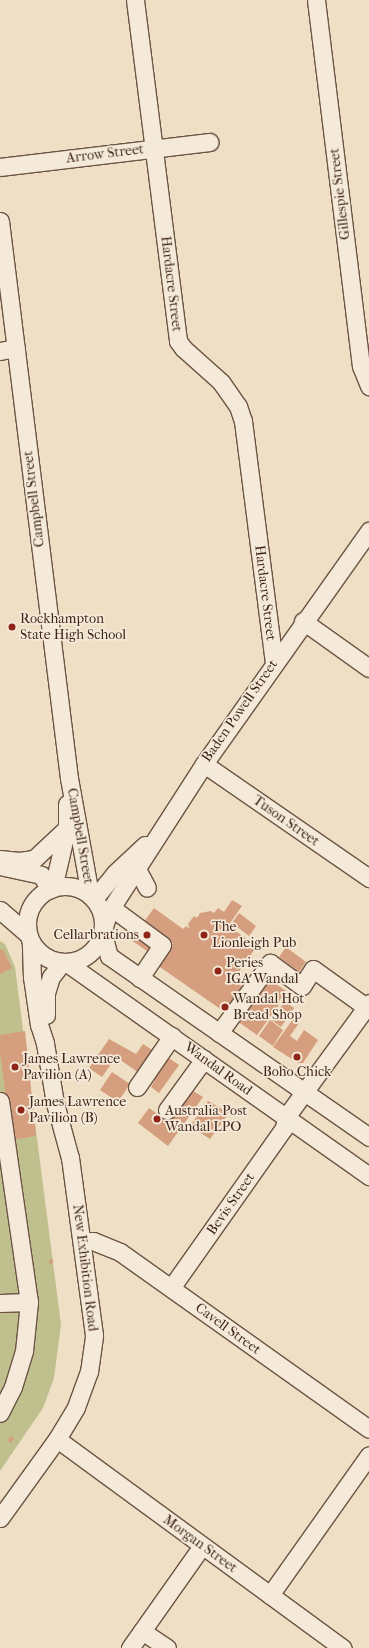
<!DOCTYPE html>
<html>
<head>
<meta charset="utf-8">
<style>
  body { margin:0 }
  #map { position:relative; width:369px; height:1648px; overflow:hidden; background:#efdfc4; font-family:"IM FELL French Canon",serif }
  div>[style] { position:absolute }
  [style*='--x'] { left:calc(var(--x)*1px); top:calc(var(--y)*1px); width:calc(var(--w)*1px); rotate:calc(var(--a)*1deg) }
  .green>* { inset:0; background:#c0c08f }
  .building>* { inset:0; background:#d59e7e }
  .roads { filter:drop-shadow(1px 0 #6c5444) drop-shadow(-1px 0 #6c5444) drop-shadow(0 1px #6c5444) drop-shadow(0 -1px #6c5444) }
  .minor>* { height:17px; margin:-8.5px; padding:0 8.5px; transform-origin:8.5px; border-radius:8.5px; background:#f5ead9 }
  .minor>.ring { margin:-8.5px; padding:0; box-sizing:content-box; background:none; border:17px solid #f5ead9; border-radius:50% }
  .dots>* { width:11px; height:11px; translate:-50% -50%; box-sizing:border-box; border:2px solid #f5ead9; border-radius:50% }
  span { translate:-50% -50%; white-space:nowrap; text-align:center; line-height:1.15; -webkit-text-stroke:3.5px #f5ead9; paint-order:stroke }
  .street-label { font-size:14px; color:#402619 }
  .poi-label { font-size:14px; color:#402619 }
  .left { translate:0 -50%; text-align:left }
  .right { translate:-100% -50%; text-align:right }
</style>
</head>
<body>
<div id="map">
  <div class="green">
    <div style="clip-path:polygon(0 941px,5px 944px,15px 967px,61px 1325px,54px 1378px,43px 1408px,0 1471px)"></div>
  </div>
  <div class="building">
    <div style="clip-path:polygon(232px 900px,242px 906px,228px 926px,257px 946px,233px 980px,247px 990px,226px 1013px,157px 965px,173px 943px,160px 934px,147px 951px,131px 940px,154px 908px,183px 929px,186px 926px,190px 929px,188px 924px,194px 916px,197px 918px,200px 913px,211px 911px,214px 913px,218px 908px,224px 912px)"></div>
    <div style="clip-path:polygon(239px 913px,256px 926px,249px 936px,232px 923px)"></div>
    <div style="clip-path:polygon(286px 947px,306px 962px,299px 972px,279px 957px)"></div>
    <div style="clip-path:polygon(3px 949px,12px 968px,0 974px,0 950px)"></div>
    <div style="clip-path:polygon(265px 976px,286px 991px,279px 1001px,281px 1002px,257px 1035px,234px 1019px)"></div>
    <div style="clip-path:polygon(285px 1002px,294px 1008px,281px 1027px,270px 1019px)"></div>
    <div style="clip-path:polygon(293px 1019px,299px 1023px,290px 1036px,297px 1041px,304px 1030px,318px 1040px,303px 1063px,298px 1063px,273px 1047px)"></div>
    <div style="clip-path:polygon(270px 1020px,283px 1030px,273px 1046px,259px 1036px)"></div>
    <div style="clip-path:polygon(25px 1031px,36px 1136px,12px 1140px,0 1053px,0 1035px)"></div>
    <div style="clip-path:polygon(109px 1039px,136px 1054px,143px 1044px,154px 1051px,139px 1073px,116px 1057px,102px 1077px,89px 1068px)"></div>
    <div style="clip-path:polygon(163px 1054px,179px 1065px,159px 1093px,151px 1087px,155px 1080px,148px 1075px)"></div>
    <div style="clip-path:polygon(112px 1072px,130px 1084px,118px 1102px,100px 1090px)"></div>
    <div style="clip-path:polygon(190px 1089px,203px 1097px,168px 1146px,138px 1123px,149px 1108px,167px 1121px)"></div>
    <div style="clip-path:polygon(208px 1101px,229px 1113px,210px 1139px,190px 1126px)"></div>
    <div style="clip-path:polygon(53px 1259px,53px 1263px,49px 1264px,49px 1260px)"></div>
    <div style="clip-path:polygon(11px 1436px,14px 1438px,11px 1443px,8px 1441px)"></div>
  </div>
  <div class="roads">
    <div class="minor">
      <div style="--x:135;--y:0;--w:344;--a:82.8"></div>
      <div style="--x:178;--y:341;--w:9;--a:54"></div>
      <div style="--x:183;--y:348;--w:51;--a:41.8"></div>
      <div style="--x:221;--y:382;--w:29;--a:55"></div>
      <div style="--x:238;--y:406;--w:16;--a:72"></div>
      <div style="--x:243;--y:421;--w:244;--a:82.7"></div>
      <div style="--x:316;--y:0;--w:369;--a:83"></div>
      <div style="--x:361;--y:366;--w:22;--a:68"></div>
      <div style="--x:0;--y:167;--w:211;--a:-6.8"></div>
      <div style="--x:0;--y:221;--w:561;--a:82.94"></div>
      <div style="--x:69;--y:778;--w:119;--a:79.8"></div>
      <div style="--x:0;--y:351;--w:16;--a:-11"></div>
      <div style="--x:303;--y:621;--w:81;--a:35.5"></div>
      <div style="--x:204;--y:764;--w:201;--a:34.6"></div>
      <div style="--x:0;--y:859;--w:19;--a:6"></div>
      <div style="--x:19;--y:861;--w:15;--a:-8"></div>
      <div style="--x:34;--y:859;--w:44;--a:-43.2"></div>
      <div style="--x:4;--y:867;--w:38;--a:12"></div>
      <div style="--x:41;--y:875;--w:17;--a:57"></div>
      <div style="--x:137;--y:869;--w:21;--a:62"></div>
      <div class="ring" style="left:27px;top:886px;width:59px;height:59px"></div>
      <div style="--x:53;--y:888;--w:62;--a:-76.9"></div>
      <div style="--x:67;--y:828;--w:24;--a:-90"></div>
      <div style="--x:94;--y:899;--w:33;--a:-51"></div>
      <div style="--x:115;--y:873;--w:41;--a:-43"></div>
      <div style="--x:112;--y:908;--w:62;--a:36.5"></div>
      <div style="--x:162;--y:945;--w:40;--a:124"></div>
      <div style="--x:0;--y:910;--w:37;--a:41"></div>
      <div style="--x:104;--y:927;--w:15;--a:-74"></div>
      <div style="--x:108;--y:913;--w:177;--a:-57.2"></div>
      <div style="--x:204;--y:764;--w:286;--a:-54.7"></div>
      <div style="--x:103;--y:934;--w:23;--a:75"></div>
      <div style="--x:109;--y:956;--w:317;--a:34.8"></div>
      <div style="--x:67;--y:963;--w:370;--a:35.2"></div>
      <div style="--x:46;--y:1015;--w:22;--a:-90"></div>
      <div style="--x:46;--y:993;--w:17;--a:-73"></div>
      <div style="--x:51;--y:977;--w:18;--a:-52"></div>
      <div style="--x:219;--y:1033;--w:87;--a:-53.9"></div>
      <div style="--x:270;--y:963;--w:39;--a:36"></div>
      <div style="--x:302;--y:986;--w:20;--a:-57"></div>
      <div style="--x:313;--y:969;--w:65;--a:35.6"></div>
      <div style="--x:137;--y:1087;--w:62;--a:-55.5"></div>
      <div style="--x:0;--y:1101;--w:203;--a:81.8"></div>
      <div style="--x:29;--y:1302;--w:49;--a:95.8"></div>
      <div style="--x:24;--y:1351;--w:38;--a:107"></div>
      <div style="--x:13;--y:1387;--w:29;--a:117"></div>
      <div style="--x:167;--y:1110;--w:63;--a:-54"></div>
      <div style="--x:82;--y:1241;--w:11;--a:0"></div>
      <div style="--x:93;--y:1241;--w:29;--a:22"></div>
      <div style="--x:120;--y:1252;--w:305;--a:35.4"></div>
      <div style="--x:171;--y:1288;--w:196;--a:-54.8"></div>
      <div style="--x:284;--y:1128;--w:11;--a:-80"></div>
      <div style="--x:286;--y:1117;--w:141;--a:-53.9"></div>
      <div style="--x:0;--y:1303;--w:29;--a:-2"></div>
      <div style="--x:57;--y:1439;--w:354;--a:36.2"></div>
      <div style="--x:0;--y:1518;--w:97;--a:-54.2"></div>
      <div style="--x:57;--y:1439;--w:37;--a:-59"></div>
      <div style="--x:76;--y:1407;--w:37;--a:-70"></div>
      <div style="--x:89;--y:1372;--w:37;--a:-82"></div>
      <div style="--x:94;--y:1335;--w:179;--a:-97.7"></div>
      <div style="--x:70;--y:1158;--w:57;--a:-105.3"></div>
      <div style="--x:55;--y:1103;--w:61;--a:-99.5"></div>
      <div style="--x:45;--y:1043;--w:19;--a:-108"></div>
      <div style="--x:39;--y:1025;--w:49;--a:-98.3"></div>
      <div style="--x:32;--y:977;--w:35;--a:-92"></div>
      <div style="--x:270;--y:1595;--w:171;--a:-54.7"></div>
      <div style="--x:142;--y:1631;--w:30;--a:34"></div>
      <div style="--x:130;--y:1648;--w:125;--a:-54.8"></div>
    </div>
  </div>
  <div class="dots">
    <div style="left:12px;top:627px;background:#8f2418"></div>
    <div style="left:147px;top:935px;background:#8f2418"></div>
    <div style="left:204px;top:935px;background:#8f2418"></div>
    <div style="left:218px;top:971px;background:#8f2418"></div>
    <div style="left:225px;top:1007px;background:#8f2418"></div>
    <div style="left:297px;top:1057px;background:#8f2418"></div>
    <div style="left:15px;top:1067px;background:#8f2418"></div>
    <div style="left:21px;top:1110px;background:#8f2418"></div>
    <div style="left:157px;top:1119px;background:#8f2418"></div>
  </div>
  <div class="street-label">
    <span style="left:105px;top:154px;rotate:-7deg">Arrow Street</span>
    <span style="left:340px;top:194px;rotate:-97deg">Gillespie Street</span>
    <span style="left:171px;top:284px;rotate:83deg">Hardacre Street</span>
    <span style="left:34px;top:499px;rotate:-97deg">Campbell Street</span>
    <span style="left:265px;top:593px;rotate:83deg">Hardacre Street</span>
    <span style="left:240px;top:711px;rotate:-55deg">Baden Powell Street</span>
    <span style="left:286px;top:821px;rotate:35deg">Tuson Street</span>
    <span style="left:80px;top:836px;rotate:80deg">Campbell Street</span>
    <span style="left:218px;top:1069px;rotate:36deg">Wandal Road</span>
    <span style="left:231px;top:1204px;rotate:-55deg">Bevis Street</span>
    <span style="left:85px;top:1268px;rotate:83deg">New Exhibition Road</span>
    <span style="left:228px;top:1329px;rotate:36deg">Cavell Street</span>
    <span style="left:200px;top:1544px;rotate:36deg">Morgan Street</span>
  </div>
  <div class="poi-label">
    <span class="left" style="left:20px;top:627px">Rockhampton<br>State High School</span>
    <span class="left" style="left:212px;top:935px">The<br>Lionleigh Pub</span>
    <span class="right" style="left:139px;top:935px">Cellarbrations</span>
    <span class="left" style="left:226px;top:971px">Peries<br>IGA Wandal</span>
    <span class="left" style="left:233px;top:1007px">Wandal Hot<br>Bread Shop</span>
    <span class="left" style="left:23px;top:1067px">James Lawrence<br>Pavilion (A)</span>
    <span style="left:297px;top:1072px">Boho Chick</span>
    <span class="left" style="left:29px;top:1110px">James Lawrence<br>Pavilion (B)</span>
    <span class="left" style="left:165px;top:1119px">Australia Post<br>Wandal LPO</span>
  </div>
</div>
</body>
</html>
